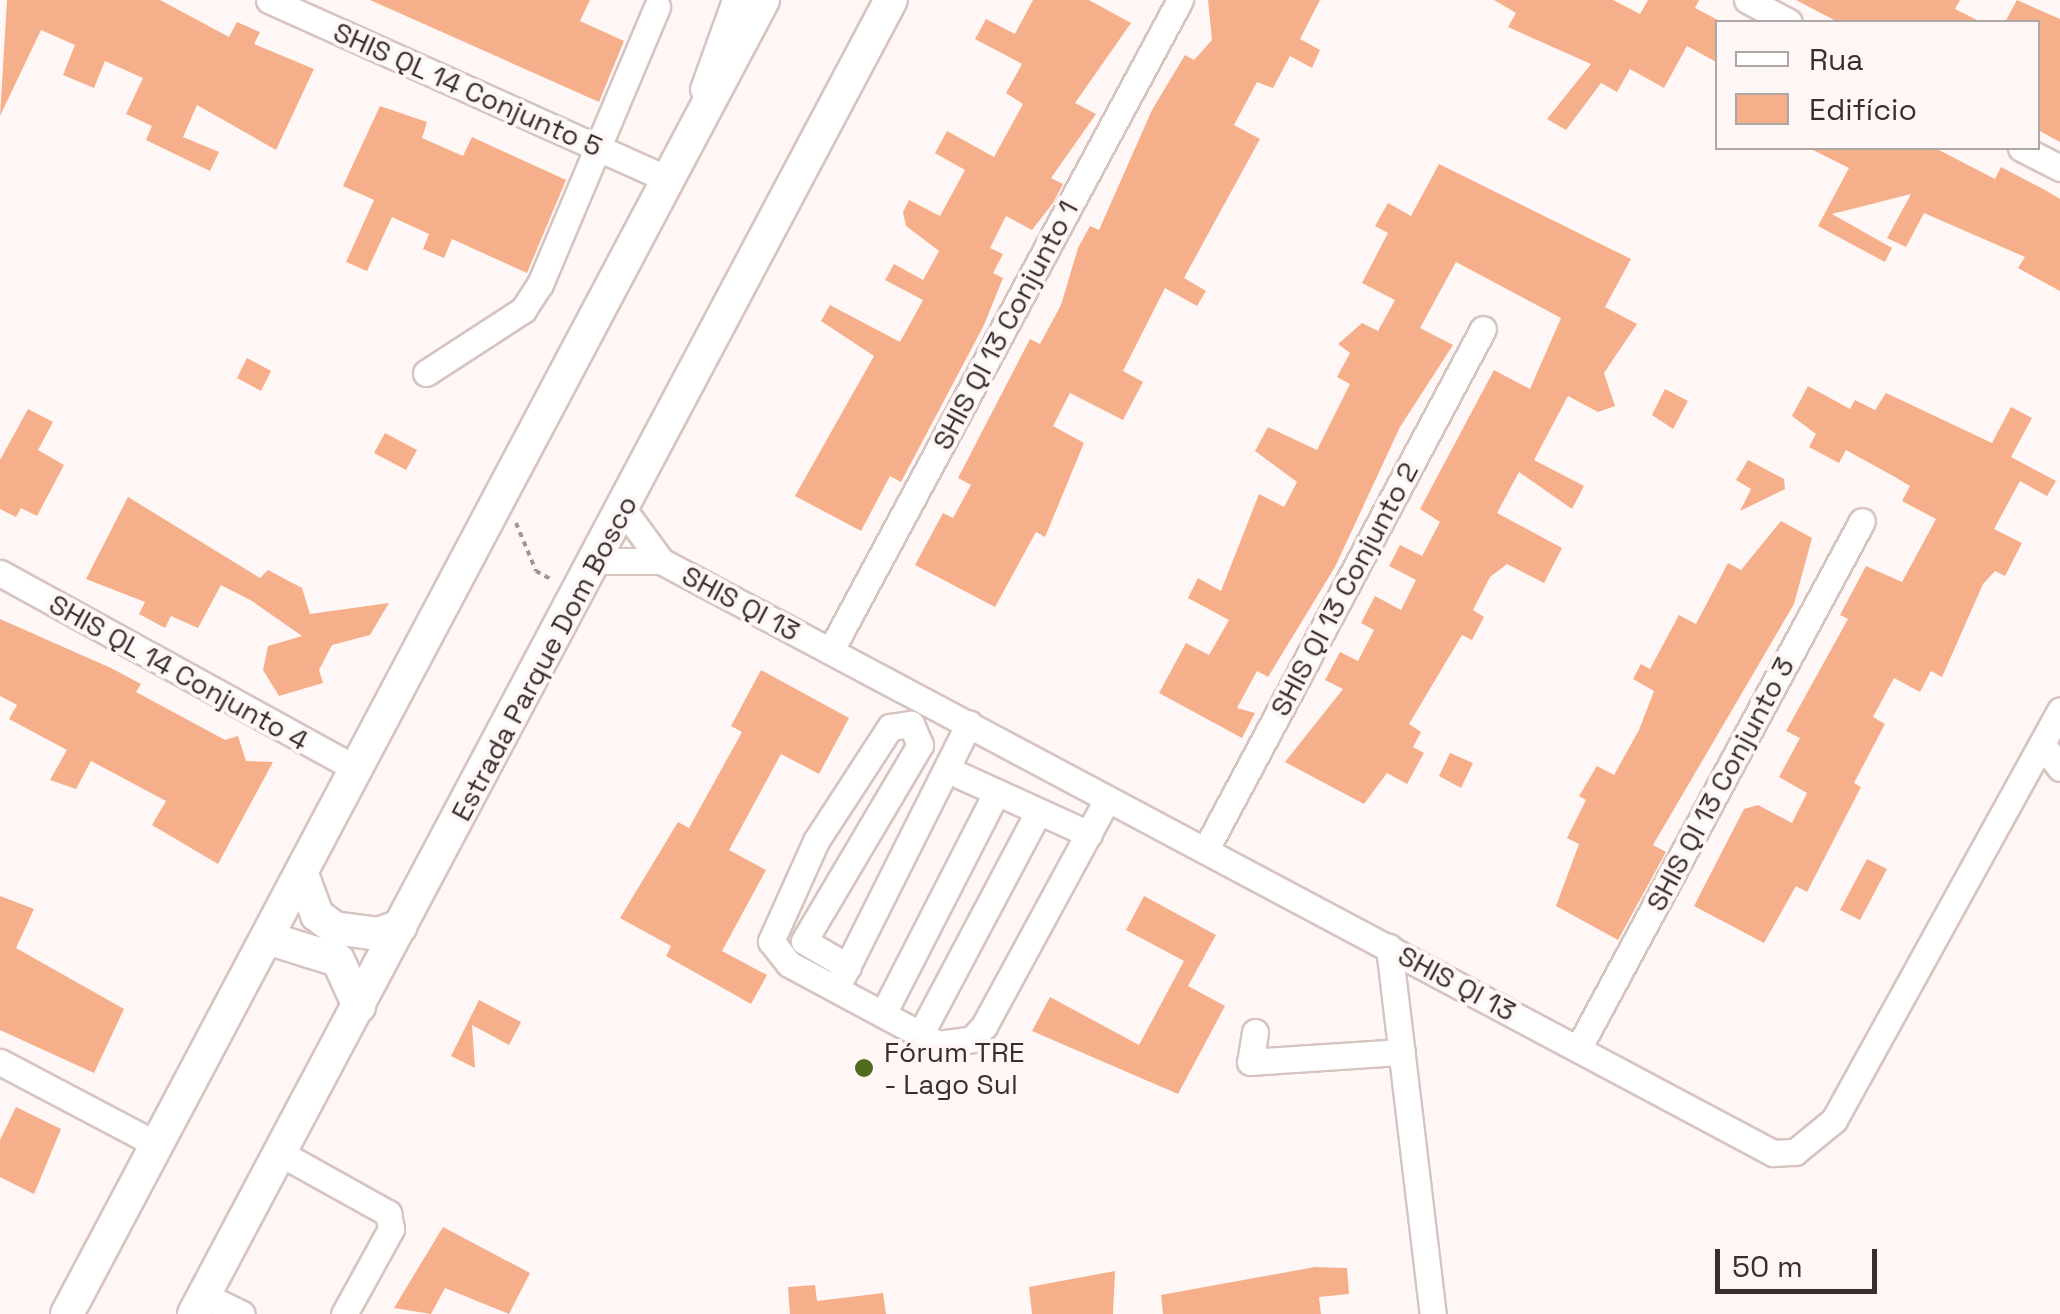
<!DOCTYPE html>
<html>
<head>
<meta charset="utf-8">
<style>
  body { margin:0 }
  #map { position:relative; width:2060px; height:1314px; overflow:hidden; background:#fff7f6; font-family:"Space Grotesk",sans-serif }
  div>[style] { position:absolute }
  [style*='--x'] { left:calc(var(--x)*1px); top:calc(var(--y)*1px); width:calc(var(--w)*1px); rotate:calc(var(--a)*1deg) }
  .building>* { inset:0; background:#f5af8b }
  .path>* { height:4px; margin-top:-2px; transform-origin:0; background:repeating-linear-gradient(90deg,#9e9796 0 5px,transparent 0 10px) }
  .roads { filter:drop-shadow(2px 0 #d6c4c1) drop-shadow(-2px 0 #d6c4c1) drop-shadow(0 2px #d6c4c1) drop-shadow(0 -2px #d6c4c1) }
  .minor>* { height:25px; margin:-12.5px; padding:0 12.5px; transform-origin:12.5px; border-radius:12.5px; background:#fff }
  .major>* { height:32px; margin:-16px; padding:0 16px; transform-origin:16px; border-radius:16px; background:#fff }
  .dots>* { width:28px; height:28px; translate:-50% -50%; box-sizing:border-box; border:5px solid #fff7f6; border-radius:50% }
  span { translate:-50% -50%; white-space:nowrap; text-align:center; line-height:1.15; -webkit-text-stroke:8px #fff7f6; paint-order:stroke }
  .street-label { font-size:28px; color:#37302f }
  .poi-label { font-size:28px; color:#37302f }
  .left { translate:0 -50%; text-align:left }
  .legend { position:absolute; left:1715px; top:20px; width:325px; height:130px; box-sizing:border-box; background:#fff7f6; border:2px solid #afa7a6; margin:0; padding:12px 18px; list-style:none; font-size:30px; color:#37302f }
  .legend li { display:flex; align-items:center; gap:20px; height:50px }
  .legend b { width:50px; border:2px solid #afa7a6 }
  .scale { position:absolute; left:1715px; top:1249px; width:162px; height:45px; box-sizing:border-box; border:5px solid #37302f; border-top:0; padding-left:12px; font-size:30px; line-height:35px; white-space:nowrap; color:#37302f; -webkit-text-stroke:8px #fff7f6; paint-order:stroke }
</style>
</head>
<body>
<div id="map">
  <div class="building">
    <div style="clip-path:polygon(7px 0,160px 0,229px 37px,237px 22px,260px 32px,254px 44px,314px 69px,276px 150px,197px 105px,183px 137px,219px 152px,210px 171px,146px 140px,152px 126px,126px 114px,143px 78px,105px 61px,94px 88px,63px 75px,75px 45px,41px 30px,0 116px)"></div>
    <div style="clip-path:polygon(370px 0,590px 0,580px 21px,624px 41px,599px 102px)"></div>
    <div style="clip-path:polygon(1033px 0,1089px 0,1131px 23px,1075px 103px,1096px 114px,1051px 178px,1063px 184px,1053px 203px,1032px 230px,1006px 216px,990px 248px,1003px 254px,993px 273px,1003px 278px,984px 325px,901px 482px,890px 476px,861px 531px,795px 496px,874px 356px,821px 321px,830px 305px,900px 342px,923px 300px,885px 280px,894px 264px,923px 280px,939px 251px,906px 226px,903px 212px,909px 200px,940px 216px,965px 170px,935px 153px,947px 131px,994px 157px,1023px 104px,1006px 93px,1022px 64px,975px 39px,986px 19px,1015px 34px)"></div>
    <div style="clip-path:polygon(1208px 0,1320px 0,1300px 39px,1320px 50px,1312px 68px,1290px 56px,1273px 88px,1257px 82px,1234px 125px,1260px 139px,1184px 278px,1206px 291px,1197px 306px,1165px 288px,1123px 371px,1143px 382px,1123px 420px,1070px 393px,1053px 426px,1084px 443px,1045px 537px,1036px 532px,995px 607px,915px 565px,943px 513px,953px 518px,971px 485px,958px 478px,1030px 339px,1040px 344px,1061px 305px,1078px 248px,1090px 226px,1099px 230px,1152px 110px,1185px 55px,1194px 60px,1212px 40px)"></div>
    <div style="clip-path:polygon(1494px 0,1613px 0,1640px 14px,1648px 0,1699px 0,1695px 8px,1718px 20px,1718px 63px,1687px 46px,1664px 88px,1630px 69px,1617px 92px,1601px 83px,1566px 130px,1547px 119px,1591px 64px,1508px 27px,1516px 13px)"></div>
    <div style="clip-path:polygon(1796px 0,1960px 0,1955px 9px,1981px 22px,1838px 22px)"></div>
    <div style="clip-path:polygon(2017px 0,2060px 19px,2060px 142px,2038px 130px,2038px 22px,2005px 22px)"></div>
    <div style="clip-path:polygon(380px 106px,427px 122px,422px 138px,463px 156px,472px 137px,566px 180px,527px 273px,452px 239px,444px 258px,423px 249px,429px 234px,392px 217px,367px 271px,346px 262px,374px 200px,343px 186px)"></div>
    <div style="clip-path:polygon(1809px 148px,1935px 148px,1995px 179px,2001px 167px,2045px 190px,2060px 199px,2060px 291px,2018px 268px,2025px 257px,1924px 213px,1906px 247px,1887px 238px,1911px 194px,1832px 214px,1892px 248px,1885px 262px,1818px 226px,1849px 168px)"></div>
    <div style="clip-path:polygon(1439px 164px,1631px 259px,1605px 307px,1637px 324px,1604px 373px,1615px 406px,1598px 412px,1568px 396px,1534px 460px,1584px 486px,1572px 509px,1519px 472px,1497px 513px,1562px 548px,1544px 583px,1507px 564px,1490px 577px,1473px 610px,1484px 617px,1472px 640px,1462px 635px,1409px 724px,1421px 732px,1413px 747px,1424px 753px,1407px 784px,1387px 773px,1364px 804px,1285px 762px,1343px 689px,1325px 680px,1340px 652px,1358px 661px,1374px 630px,1361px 623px,1375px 596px,1401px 610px,1416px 580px,1389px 566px,1400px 545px,1422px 556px,1440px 522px,1420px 509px,1494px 370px,1530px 389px,1561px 318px,1456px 262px,1420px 328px,1453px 345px,1400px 427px,1335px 567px,1268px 677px,1257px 671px,1237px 708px,1255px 713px,1242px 738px,1159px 693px,1186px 643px,1209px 655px,1229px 620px,1188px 598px,1198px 578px,1221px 591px,1259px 494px,1284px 507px,1297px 482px,1255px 451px,1268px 427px,1317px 450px,1350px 384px,1337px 377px,1350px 353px,1338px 344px,1362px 323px,1378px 331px,1395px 300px,1362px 283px,1388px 233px,1375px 226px,1388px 203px,1411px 216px)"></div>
    <div style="clip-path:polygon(247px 358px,271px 371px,261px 391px,237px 378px)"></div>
    <div style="clip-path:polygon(1808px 386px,1850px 409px,1855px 400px,1875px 410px,1886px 393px,1992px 443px,2011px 407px,2032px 418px,2011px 457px,2056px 481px,2047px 496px,2020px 481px,1994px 529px,2022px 543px,2005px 576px,1995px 571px,1983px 584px,1942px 677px,1931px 671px,1920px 692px,1894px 678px,1873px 717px,1885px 724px,1854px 783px,1861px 787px,1807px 892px,1796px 886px,1764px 943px,1694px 906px,1744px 809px,1758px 805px,1792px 823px,1807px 793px,1779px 777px,1800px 738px,1786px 731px,1848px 619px,1840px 615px,1866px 566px,1902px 582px,1936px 519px,1902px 501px,1910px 486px,1895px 477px,1846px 450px,1839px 463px,1809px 447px,1816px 434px,1792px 416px)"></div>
    <div style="clip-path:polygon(1665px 389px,1688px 401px,1673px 429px,1652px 415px)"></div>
    <div style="clip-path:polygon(28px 409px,53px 422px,38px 450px,64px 465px,37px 516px,21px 508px,16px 517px,0 509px,0 460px)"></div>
    <div style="clip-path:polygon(385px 433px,417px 450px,406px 470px,374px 453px)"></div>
    <div style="clip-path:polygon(1748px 460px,1784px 479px,1785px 489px,1740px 511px,1751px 489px,1736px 480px)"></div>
    <div style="clip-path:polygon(128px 497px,260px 578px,268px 570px,302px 588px,310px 614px,389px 603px,370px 635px,332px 645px,319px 670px,323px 683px,279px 696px,263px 670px,268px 646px,302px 636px,252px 601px,221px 585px,198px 628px,171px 616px,165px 628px,139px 614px,145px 602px,86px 579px)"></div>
    <div style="clip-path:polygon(1781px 521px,1812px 538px,1794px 604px,1653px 845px,1666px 852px,1618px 940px,1556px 906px,1579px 844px,1567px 838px,1586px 800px,1579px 796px,1597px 766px,1614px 775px,1639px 730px,1654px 691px,1633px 679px,1641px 664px,1650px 669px,1679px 615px,1696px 624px,1728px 563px,1741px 570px)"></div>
    <div style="clip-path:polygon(0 619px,111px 668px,141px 684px,136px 692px,225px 740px,238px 736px,246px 761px,273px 762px,218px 864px,152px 825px,166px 801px,91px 761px,76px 789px,50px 780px,67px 750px,9px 719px,17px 705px,0 696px)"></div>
    <div style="clip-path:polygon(761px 670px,849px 718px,819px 774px,781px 754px,729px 850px,766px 870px,722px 951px,767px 975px,751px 1004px,666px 956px,671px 946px,620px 918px,678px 822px,689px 828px,742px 732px,731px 726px)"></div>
    <div style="clip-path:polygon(1450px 753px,1473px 763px,1461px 788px,1439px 776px)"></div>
    <div style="clip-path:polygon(1867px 859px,1887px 869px,1860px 920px,1840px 910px)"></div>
    <div style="clip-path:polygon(0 896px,34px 909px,16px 948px,124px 1009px,94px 1073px,0 1030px)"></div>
    <div style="clip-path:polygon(1144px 896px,1216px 935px,1188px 986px,1225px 1006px,1178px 1094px,1032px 1031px,1050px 997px,1139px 1045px,1184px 961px,1126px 930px)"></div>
    <div style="clip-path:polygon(479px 1000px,521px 1022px,509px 1045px,472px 1025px,475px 1068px,451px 1056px)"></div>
    <div style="clip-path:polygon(16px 1107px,61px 1129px,34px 1194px,0 1177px,0 1140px)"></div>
    <div style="clip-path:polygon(443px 1227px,530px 1273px,509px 1314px,445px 1288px,431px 1314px,394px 1308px)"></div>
    <div style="clip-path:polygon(1315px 1267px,1347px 1268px,1349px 1294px,1319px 1297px,1321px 1314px,1163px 1314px,1161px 1295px)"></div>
    <div style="clip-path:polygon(1115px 1271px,1113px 1314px,1032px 1314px,1029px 1287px)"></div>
    <div style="clip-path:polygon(815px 1285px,817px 1301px,883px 1293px,886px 1314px,790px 1314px,788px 1287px)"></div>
  </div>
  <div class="path">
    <div style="--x:516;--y:523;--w:52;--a:67.4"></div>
    <div style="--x:536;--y:571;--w:18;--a:29"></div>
  </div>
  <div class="roads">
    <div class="minor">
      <div style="--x:269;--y:0;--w:436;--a:24.2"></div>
      <div style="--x:1747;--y:0;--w:47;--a:27.6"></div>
      <div style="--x:703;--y:89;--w:95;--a:-70.2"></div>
      <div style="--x:2021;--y:148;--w:44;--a:27.1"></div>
      <div style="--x:426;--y:373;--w:116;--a:-33"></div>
      <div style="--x:523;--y:310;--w:31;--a:-57"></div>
      <div style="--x:540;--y:284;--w:301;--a:-67.1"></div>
      <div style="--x:623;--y:509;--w:64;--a:53.8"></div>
      <div style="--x:661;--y:561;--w:1260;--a:28.03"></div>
      <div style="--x:1773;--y:1153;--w:22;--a:-3"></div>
      <div style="--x:1795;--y:1152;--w:50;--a:-39.4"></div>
      <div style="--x:1834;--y:1120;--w:468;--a:-61.1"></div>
      <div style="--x:595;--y:561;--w:66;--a:0"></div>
      <div style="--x:0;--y:573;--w:409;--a:28.8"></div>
      <div style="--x:831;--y:650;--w:738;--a:-61.77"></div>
      <div style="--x:2042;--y:744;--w:30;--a:53"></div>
      <div style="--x:948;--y:770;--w:155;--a:24.4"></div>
      <div style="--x:1206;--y:849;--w:589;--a:-61.96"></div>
      <div style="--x:1389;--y:947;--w:370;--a:83.2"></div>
      <div style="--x:848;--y:967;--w:51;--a:-149.4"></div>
      <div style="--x:804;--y:941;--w:228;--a:-59.4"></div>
      <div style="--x:920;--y:745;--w:23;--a:-113"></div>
      <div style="--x:911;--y:724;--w:21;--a:172"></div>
      <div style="--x:890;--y:727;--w:136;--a:123"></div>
      <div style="--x:816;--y:841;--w:110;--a:114.2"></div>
      <div style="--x:771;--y:941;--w:29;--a:52"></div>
      <div style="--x:789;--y:964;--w:169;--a:28.2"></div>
      <div style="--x:938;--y:1044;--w:34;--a:-8"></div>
      <div style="--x:972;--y:1039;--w:18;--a:-47"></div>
      <div style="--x:984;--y:1026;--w:256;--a:-61.5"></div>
      <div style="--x:840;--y:981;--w:288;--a:-63.4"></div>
      <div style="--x:883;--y:1014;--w:246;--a:-62.9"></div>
      <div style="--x:1255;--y:1032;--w:30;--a:99"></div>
      <div style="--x:1250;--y:1062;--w:152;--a:-3.8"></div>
      <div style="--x:919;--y:1037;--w:252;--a:-62.1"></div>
      <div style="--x:1579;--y:1047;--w:597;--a:-61.72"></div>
      <div style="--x:0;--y:1062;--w:172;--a:27.8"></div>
      <div style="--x:280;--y:1153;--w:124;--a:29.1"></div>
      <div style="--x:388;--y:1213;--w:16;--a:79"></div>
      <div style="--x:391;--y:1229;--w:97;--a:118.9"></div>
      <div style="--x:203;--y:1295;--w:43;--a:26"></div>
    </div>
    <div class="major">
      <div style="--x:302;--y:874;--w:44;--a:69.9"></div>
      <div style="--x:317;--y:915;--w:21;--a:37"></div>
      <div style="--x:334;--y:928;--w:44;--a:7.8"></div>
      <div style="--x:378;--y:934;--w:24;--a:-19"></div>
      <div style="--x:267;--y:938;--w:74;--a:17.2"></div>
      <div style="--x:338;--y:960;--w:51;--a:65.5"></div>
      <div style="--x:67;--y:1314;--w:1487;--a:-62.09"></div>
      <div style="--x:194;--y:1314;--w:1487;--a:-62.06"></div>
    </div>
  </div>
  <div class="dots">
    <div style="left:864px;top:1068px;background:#4f6b1d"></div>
  </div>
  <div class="street-label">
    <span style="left:468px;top:89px;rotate:24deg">SHIS QL 14 Conjunto 5</span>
    <span style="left:1005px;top:325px;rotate:-62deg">SHIS QI 13 Conjunto 1</span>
    <span style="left:1344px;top:589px;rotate:-62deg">SHIS QI 13 Conjunto 2</span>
    <span style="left:741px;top:603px;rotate:28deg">SHIS QI 13</span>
    <span style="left:544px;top:658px;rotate:-62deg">Estrada Parque Dom Bosco</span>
    <span style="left:179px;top:672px;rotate:29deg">SHIS QL 14 Conjunto 4</span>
    <span style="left:1720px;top:784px;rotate:-62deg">SHIS QI 13 Conjunto 3</span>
    <span style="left:1457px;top:983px;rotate:28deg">SHIS QI 13</span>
  </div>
  <div class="poi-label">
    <span class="left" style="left:884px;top:1068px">Fórum TRE<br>- Lago Sul</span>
  </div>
  <ul class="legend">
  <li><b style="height:12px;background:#fff"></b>Rua</li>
  <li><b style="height:28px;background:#f5af8b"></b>Edifício</li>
  </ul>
  <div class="scale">50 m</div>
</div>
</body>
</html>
